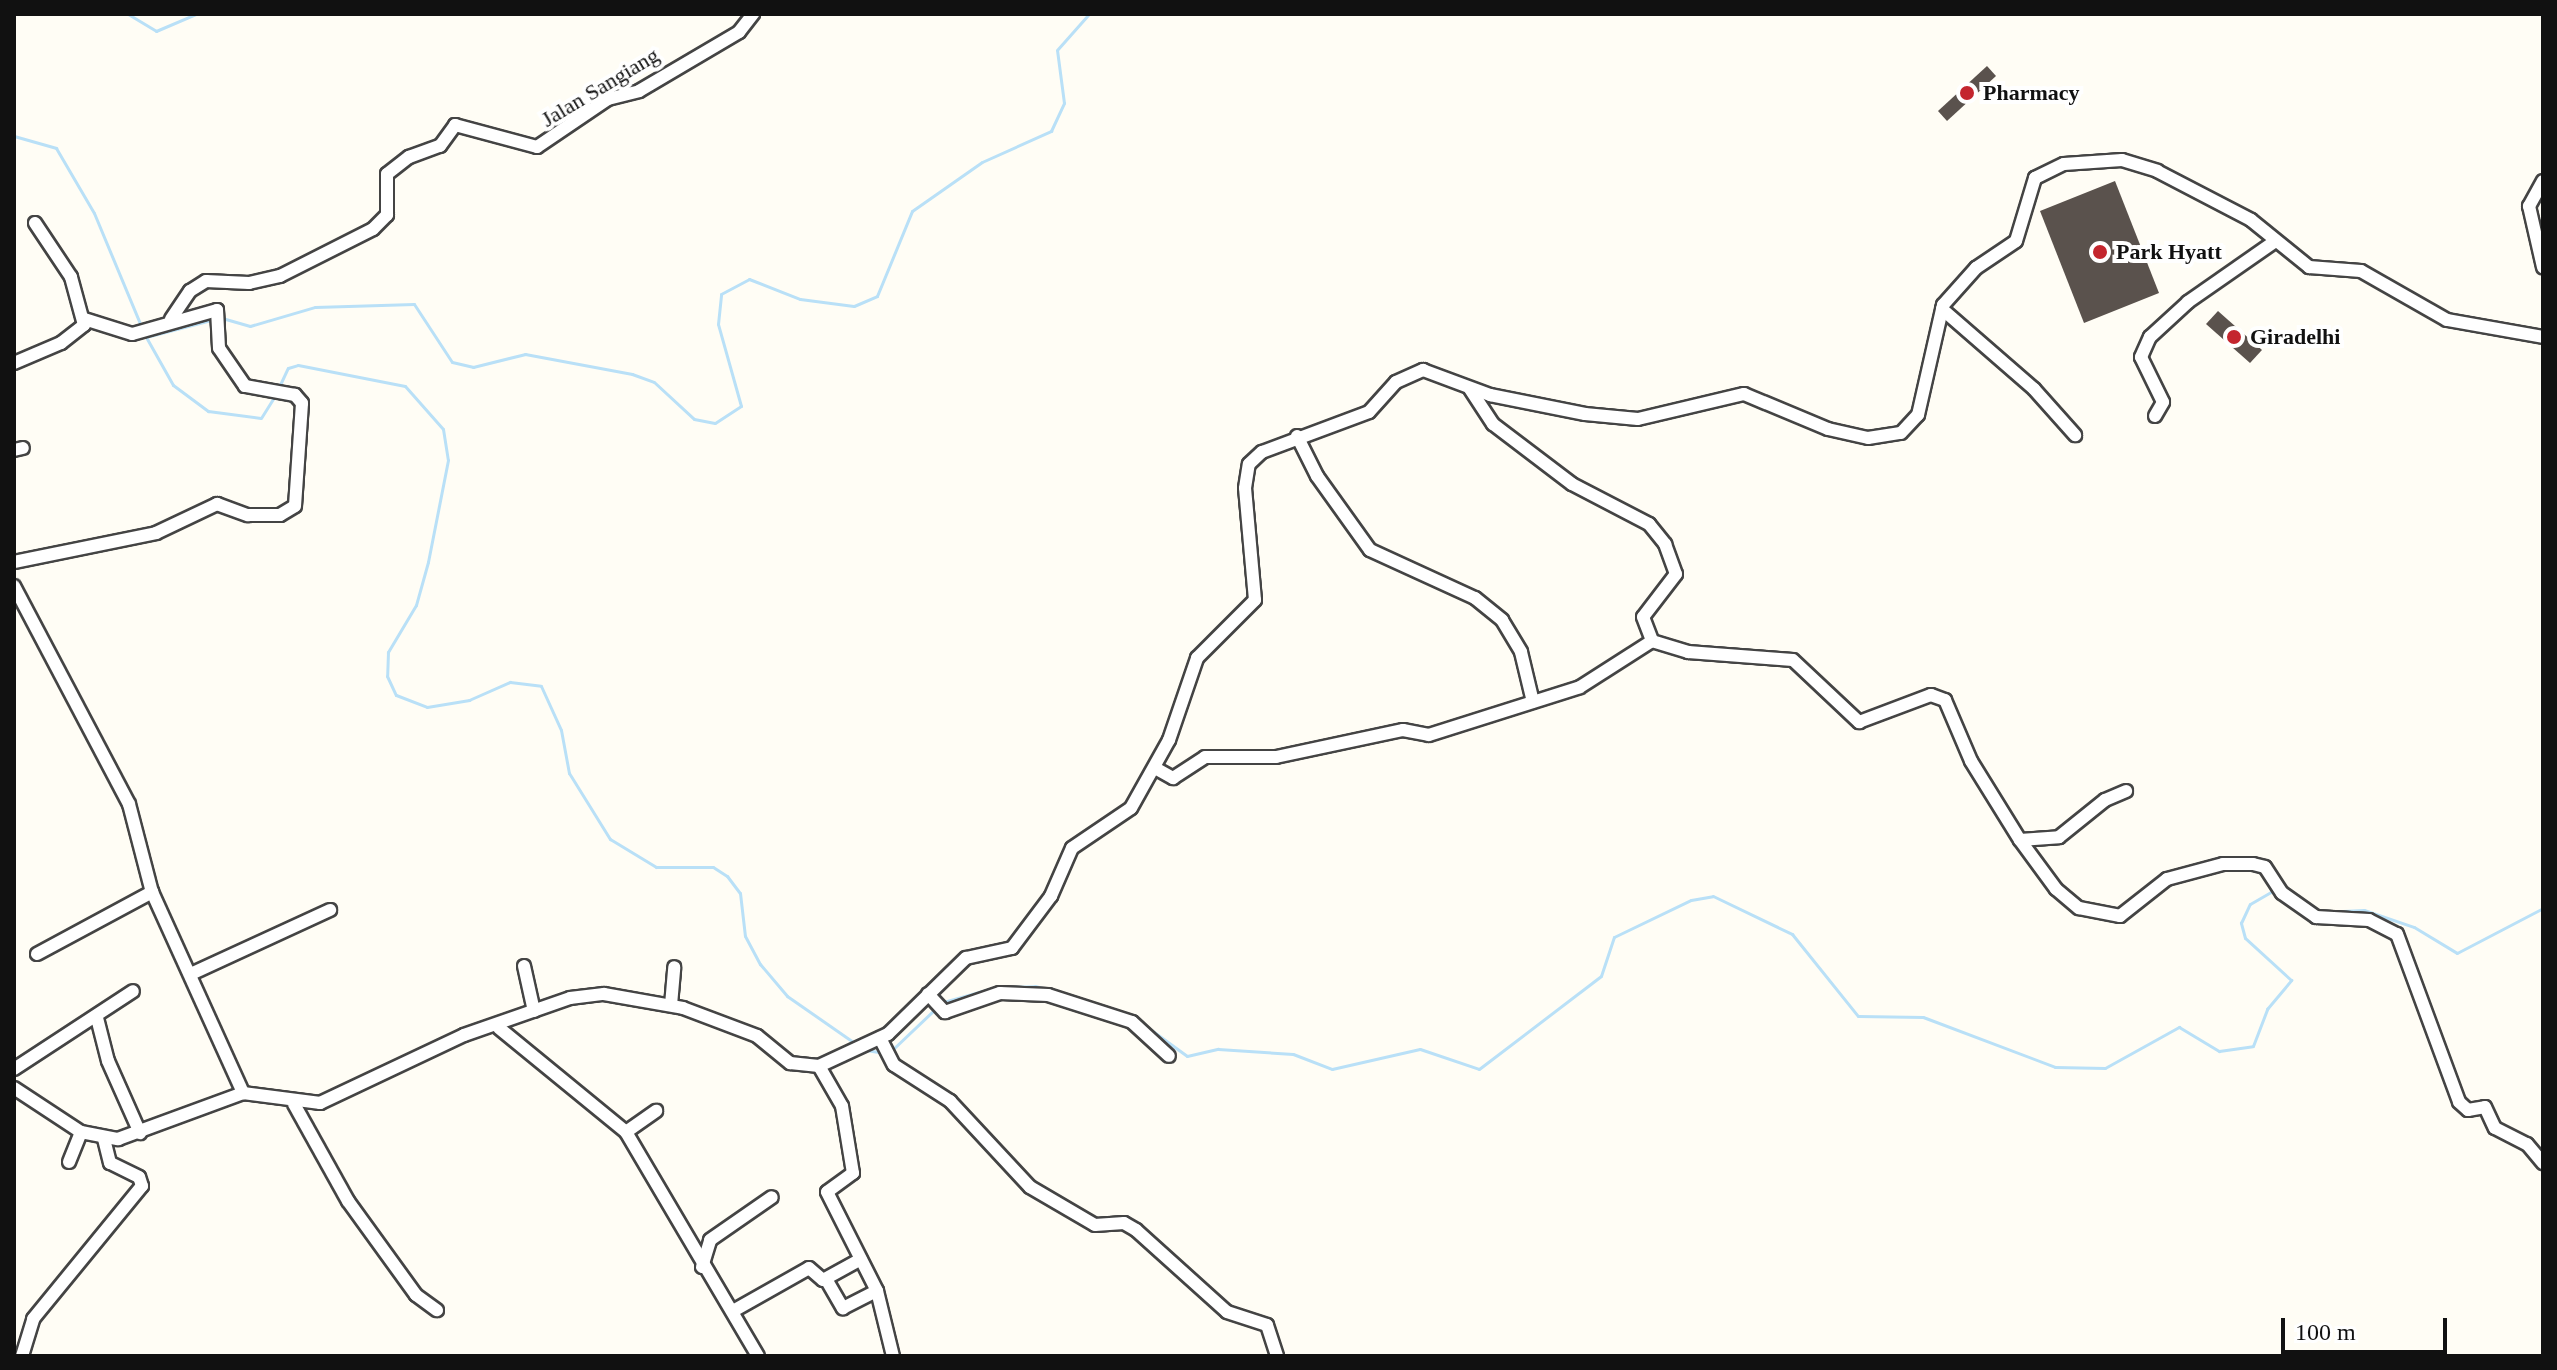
<!DOCTYPE html>
<html>
<head>
<meta charset="utf-8">
<style>
  body { margin:0 }
  #map { position:relative; width:2557px; height:1370px; overflow:hidden; background:#fffdf5; font-family:Georgia,serif }
  div>[style] { position:absolute }
  [style*='--x'] { left:calc(var(--x)*1px); top:calc(var(--y)*1px); width:calc(var(--w)*1px); rotate:calc(var(--a)*1deg) }
  .stream>* { height:3px; margin:-1.5px; padding:0 1.5px; transform-origin:1.5px; border-radius:1.5px; background:#b9e0f7 }
  .building>* { inset:0; background:#5a524d }
  .roads { filter:drop-shadow(2px 0 #444) drop-shadow(-2px 0 #444) drop-shadow(0 2px #444) drop-shadow(0 -2px #444) }
  .minor>* { height:12px; margin:-6px; padding:0 6px; transform-origin:6px; border-radius:6px; background:#fff }
  .dots>* { width:22px; height:22px; translate:-50% -50%; box-sizing:border-box; border:4px solid #fff; border-radius:50% }
  span { translate:-50% -50%; white-space:nowrap; text-align:center; line-height:1.15; -webkit-text-stroke:8px #fff; paint-order:stroke }
  .street-label { font-size:22px; color:#111 }
  .poi-label { font-size:22px; color:#111; font-weight:700 }
  .left { translate:0 -50%; text-align:left }
  .frame { position:absolute; inset:0; border:16px solid #111; pointer-events:none }
  .scale { position:absolute; left:2281px; top:1318px; width:166px; height:36px; box-sizing:border-box; border:4px solid #111; border-top:0; padding-left:10px; font-size:24px; line-height:28px; white-space:nowrap; color:#111; -webkit-text-stroke:6px #fff; paint-order:stroke }
</style>
</head>
<body>
<div id="map">
  <div class="stream">
    <div style="--x:128;--y:14;--w:33;--a:31"></div>
    <div style="--x:156;--y:31;--w:43;--a:-23"></div>
    <div style="--x:14;--y:136;--w:44;--a:15.9"></div>
    <div style="--x:56;--y:148;--w:75;--a:59.7"></div>
    <div style="--x:94;--y:213;--w:122;--a:67.4"></div>
    <div style="--x:222;--y:318;--w:29;--a:16"></div>
    <div style="--x:250;--y:326;--w:68;--a:-16.3"></div>
    <div style="--x:315;--y:307;--w:99;--a:-1.7"></div>
    <div style="--x:414;--y:304;--w:69;--a:56.8"></div>
    <div style="--x:452;--y:362;--w:22;--a:13"></div>
    <div style="--x:473;--y:367;--w:54;--a:-14"></div>
    <div style="--x:525;--y:354;--w:109;--a:10.6"></div>
    <div style="--x:632;--y:374;--w:23;--a:20"></div>
    <div style="--x:654;--y:382;--w:54;--a:42.8"></div>
    <div style="--x:694;--y:419;--w:21;--a:11"></div>
    <div style="--x:715;--y:423;--w:31;--a:-33"></div>
    <div style="--x:741;--y:406;--w:85;--a:-105.7"></div>
    <div style="--x:718;--y:324;--w:30;--a:-84"></div>
    <div style="--x:721;--y:294;--w:32;--a:-28"></div>
    <div style="--x:749;--y:279;--w:55;--a:21.4"></div>
    <div style="--x:800;--y:299;--w:54;--a:7.4"></div>
    <div style="--x:854;--y:306;--w:25;--a:-23"></div>
    <div style="--x:877;--y:296;--w:92;--a:-67.6"></div>
    <div style="--x:912;--y:211;--w:85;--a:-35"></div>
    <div style="--x:982;--y:162;--w:76;--a:-24.2"></div>
    <div style="--x:1051;--y:131;--w:31;--a:-65"></div>
    <div style="--x:1064;--y:103;--w:53;--a:-97.5"></div>
    <div style="--x:1057;--y:50;--w:48;--a:-48.4"></div>
    <div style="--x:146;--y:337;--w:55;--a:60.6"></div>
    <div style="--x:173;--y:385;--w:44;--a:36.6"></div>
    <div style="--x:208;--y:411;--w:53;--a:7.5"></div>
    <div style="--x:261;--y:418;--w:26;--a:-58"></div>
    <div style="--x:146;--y:337;--w:71;--a:-14.6"></div>
    <div style="--x:278;--y:389;--w:23;--a:-65"></div>
    <div style="--x:288;--y:368;--w:10;--a:-17"></div>
    <div style="--x:298;--y:365;--w:109;--a:11.1"></div>
    <div style="--x:405;--y:386;--w:57;--a:48.5"></div>
    <div style="--x:443;--y:429;--w:31;--a:81"></div>
    <div style="--x:448;--y:460;--w:104;--a:101.1"></div>
    <div style="--x:428;--y:562;--w:45;--a:105.6"></div>
    <div style="--x:416;--y:605;--w:55;--a:120.8"></div>
    <div style="--x:388;--y:652;--w:24;--a:92"></div>
    <div style="--x:387;--y:676;--w:21;--a:65"></div>
    <div style="--x:396;--y:695;--w:33;--a:21"></div>
    <div style="--x:427;--y:707;--w:43;--a:-9.5"></div>
    <div style="--x:469;--y:700;--w:45;--a:-23.7"></div>
    <div style="--x:510;--y:682;--w:31;--a:7"></div>
    <div style="--x:541;--y:686;--w:48;--a:65.6"></div>
    <div style="--x:561;--y:730;--w:44;--a:79.5"></div>
    <div style="--x:569;--y:773;--w:78;--a:58.2"></div>
    <div style="--x:610;--y:839;--w:54;--a:31.3"></div>
    <div style="--x:656;--y:867;--w:57;--a:0"></div>
    <div style="--x:713;--y:867;--w:17;--a:33"></div>
    <div style="--x:727;--y:876;--w:21;--a:53"></div>
    <div style="--x:740;--y:893;--w:43;--a:83.4"></div>
    <div style="--x:745;--y:936;--w:32;--a:62"></div>
    <div style="--x:760;--y:964;--w:42;--a:49.8"></div>
    <div style="--x:787;--y:996;--w:84;--a:34.8"></div>
    <div style="--x:2322;--y:912;--w:42;--a:-2.7"></div>
    <div style="--x:2364;--y:910;--w:53;--a:18.8"></div>
    <div style="--x:2414;--y:927;--w:50;--a:31.2"></div>
    <div style="--x:2457;--y:953;--w:97;--a:-27.6"></div>
    <div style="--x:940;--y:1003;--w:58;--a:-15.9"></div>
    <div style="--x:996;--y:987;--w:39;--a:-1"></div>
    <div style="--x:1035;--y:986;--w:34;--a:15"></div>
    <div style="--x:1132;--y:1016;--w:68;--a:36"></div>
    <div style="--x:1187;--y:1056;--w:32;--a:-13"></div>
    <div style="--x:1218;--y:1049;--w:75;--a:3.8"></div>
    <div style="--x:1293;--y:1054;--w:42;--a:21"></div>
    <div style="--x:1332;--y:1069;--w:90;--a:-12.8"></div>
    <div style="--x:1420;--y:1049;--w:62;--a:18.7"></div>
    <div style="--x:1479;--y:1069;--w:153;--a:-37.3"></div>
    <div style="--x:1601;--y:976;--w:41;--a:-71.6"></div>
    <div style="--x:1614;--y:937;--w:85;--a:-25.7"></div>
    <div style="--x:1691;--y:900;--w:22;--a:-10"></div>
    <div style="--x:1713;--y:896;--w:88;--a:25.7"></div>
    <div style="--x:1792;--y:934;--w:105;--a:51.2"></div>
    <div style="--x:1858;--y:1016;--w:65;--a:0.9"></div>
    <div style="--x:1923;--y:1017;--w:141;--a:20.7"></div>
    <div style="--x:2055;--y:1067;--w:50;--a:1.1"></div>
    <div style="--x:2105;--y:1068;--w:85;--a:-29"></div>
    <div style="--x:2179;--y:1027;--w:47;--a:31"></div>
    <div style="--x:2219;--y:1051;--w:34;--a:-8"></div>
    <div style="--x:2253;--y:1046;--w:40;--a:-69"></div>
    <div style="--x:2267;--y:1009;--w:38;--a:-50"></div>
    <div style="--x:2291;--y:980;--w:62;--a:-137.6"></div>
    <div style="--x:2245;--y:938;--w:16;--a:-105"></div>
    <div style="--x:2241;--y:923;--w:21;--a:-65"></div>
    <div style="--x:2250;--y:904;--w:30;--a:-30"></div>
    <div style="--x:866;--y:1050;--w:19;--a:9"></div>
    <div style="--x:892;--y:1050;--w:59;--a:-43.6"></div>
  </div>
  <div class="building">
    <div style="clip-path:polygon(1987px 66px,1996px 76px,1947px 121px,1938px 111px)"></div>
    <div style="clip-path:polygon(2115px 181px,2159px 293px,2084px 323px,2040px 211px)"></div>
    <div style="clip-path:polygon(2218px 311px,2262px 350px,2250px 363px,2206px 324px)"></div>
  </div>
  <div class="roads">
    <div class="minor">
      <div style="--x:2543;--y:181;--w:29;--a:119"></div>
      <div style="--x:2529;--y:206;--w:63;--a:77.1"></div>
      <div style="--x:1942;--y:309;--w:122;--a:41"></div>
      <div style="--x:2034;--y:389;--w:62;--a:48.3"></div>
      <div style="--x:171;--y:319;--w:34;--a:-56"></div>
      <div style="--x:190;--y:291;--w:19;--a:-32"></div>
      <div style="--x:206;--y:281;--w:43;--a:2.7"></div>
      <div style="--x:249;--y:283;--w:32;--a:-13"></div>
      <div style="--x:280;--y:276;--w:104;--a:-26.8"></div>
      <div style="--x:373;--y:229;--w:20;--a:-45"></div>
      <div style="--x:387;--y:215;--w:41;--a:-90"></div>
      <div style="--x:387;--y:174;--w:28;--a:-38"></div>
      <div style="--x:409;--y:157;--w:33;--a:-20"></div>
      <div style="--x:440;--y:146;--w:26;--a:-54"></div>
      <div style="--x:455;--y:125;--w:85;--a:15"></div>
      <div style="--x:537;--y:147;--w:86;--a:-34.1"></div>
      <div style="--x:608;--y:99;--w:32;--a:-14"></div>
      <div style="--x:639;--y:91;--w:116;--a:-30.5"></div>
      <div style="--x:739;--y:32;--w:23;--a:-52"></div>
      <div style="--x:14;--y:363;--w:51;--a:-23.1"></div>
      <div style="--x:61;--y:343;--w:29;--a:-38"></div>
      <div style="--x:84;--y:325;--w:50;--a:-105.2"></div>
      <div style="--x:71;--y:277;--w:65;--a:-123.7"></div>
      <div style="--x:1470;--y:389;--w:42;--a:56.7"></div>
      <div style="--x:1493;--y:424;--w:99;--a:37.2"></div>
      <div style="--x:1572;--y:484;--w:87;--a:27.5"></div>
      <div style="--x:1649;--y:524;--w:26;--a:51"></div>
      <div style="--x:1665;--y:544;--w:32;--a:70"></div>
      <div style="--x:1676;--y:574;--w:54;--a:127.5"></div>
      <div style="--x:1643;--y:617;--w:26;--a:69"></div>
      <div style="--x:1652;--y:641;--w:38;--a:17"></div>
      <div style="--x:1688;--y:652;--w:105;--a:4.4"></div>
      <div style="--x:1793;--y:660;--w:91;--a:43.2"></div>
      <div style="--x:1859;--y:722;--w:77;--a:-20.6"></div>
      <div style="--x:1931;--y:695;--w:15;--a:20"></div>
      <div style="--x:1945;--y:700;--w:66;--a:66.9"></div>
      <div style="--x:1971;--y:761;--w:93;--a:58.2"></div>
      <div style="--x:2020;--y:840;--w:61;--a:53.7"></div>
      <div style="--x:2056;--y:889;--w:30;--a:40"></div>
      <div style="--x:2079;--y:908;--w:42;--a:11"></div>
      <div style="--x:2120;--y:916;--w:60;--a:-38.2"></div>
      <div style="--x:2167;--y:879;--w:58;--a:-15"></div>
      <div style="--x:2223;--y:864;--w:30;--a:0"></div>
      <div style="--x:2253;--y:864;--w:12;--a:14"></div>
      <div style="--x:2265;--y:867;--w:31;--a:57"></div>
      <div style="--x:2282;--y:893;--w:42;--a:35.2"></div>
      <div style="--x:2316;--y:917;--w:53;--a:3.2"></div>
      <div style="--x:2369;--y:920;--w:31;--a:27"></div>
      <div style="--x:2397;--y:934;--w:179;--a:69.7"></div>
      <div style="--x:2459;--y:1102;--w:12;--a:42"></div>
      <div style="--x:2468;--y:1110;--w:17;--a:-10"></div>
      <div style="--x:2485;--y:1107;--w:23;--a:65"></div>
      <div style="--x:2495;--y:1128;--w:36;--a:27"></div>
      <div style="--x:2527;--y:1144;--w:25;--a:50"></div>
      <div style="--x:2155;--y:416;--w:16;--a:-60"></div>
      <div style="--x:2163;--y:402;--w:50;--a:-116.1"></div>
      <div style="--x:2141;--y:357;--w:22;--a:-66"></div>
      <div style="--x:2150;--y:337;--w:52;--a:-42.6"></div>
      <div style="--x:2188;--y:302;--w:105;--a:-34.9"></div>
      <div style="--x:1297;--y:436;--w:45;--a:63.4"></div>
      <div style="--x:1317;--y:476;--w:91;--a:54.4"></div>
      <div style="--x:1370;--y:550;--w:115;--a:24.6"></div>
      <div style="--x:1475;--y:598;--w:35;--a:39"></div>
      <div style="--x:1502;--y:620;--w:37;--a:59"></div>
      <div style="--x:1521;--y:652;--w:51;--a:76.5"></div>
      <div style="--x:14;--y:450;--w:9;--a:-13"></div>
      <div style="--x:14;--y:562;--w:145;--a:-11.5"></div>
      <div style="--x:156;--y:533;--w:68;--a:-25.4"></div>
      <div style="--x:217;--y:504;--w:33;--a:20"></div>
      <div style="--x:248;--y:515;--w:32;--a:0"></div>
      <div style="--x:280;--y:515;--w:17;--a:-31"></div>
      <div style="--x:295;--y:506;--w:103;--a:-86.1"></div>
      <div style="--x:302;--y:403;--w:11;--a:-131"></div>
      <div style="--x:295;--y:395;--w:51;--a:-169.8"></div>
      <div style="--x:245;--y:386;--w:46;--a:-124.4"></div>
      <div style="--x:219;--y:348;--w:38;--a:-93"></div>
      <div style="--x:217;--y:310;--w:88;--a:164.2"></div>
      <div style="--x:132;--y:334;--w:50;--a:-162.6"></div>
      <div style="--x:14;--y:586;--w:246;--a:62.2"></div>
      <div style="--x:129;--y:804;--w:91;--a:75.4"></div>
      <div style="--x:152;--y:892;--w:221;--a:65.6"></div>
      <div style="--x:1155;--y:768;--w:21;--a:29"></div>
      <div style="--x:1173;--y:778;--w:38;--a:-33"></div>
      <div style="--x:1205;--y:757;--w:71;--a:0"></div>
      <div style="--x:1276;--y:757;--w:130;--a:-12"></div>
      <div style="--x:1403;--y:730;--w:26;--a:11"></div>
      <div style="--x:1429;--y:735;--w:158;--a:-17.6"></div>
      <div style="--x:1580;--y:687;--w:85;--a:-32.6"></div>
      <div style="--x:2020;--y:840;--w:39;--a:-4"></div>
      <div style="--x:2059;--y:837;--w:59;--a:-38.8"></div>
      <div style="--x:2105;--y:800;--w:23;--a:-23"></div>
      <div style="--x:37;--y:954;--w:131;--a:-28.3"></div>
      <div style="--x:524;--y:966;--w:46;--a:77.5"></div>
      <div style="--x:193;--y:973;--w:151;--a:-24.7"></div>
      <div style="--x:928;--y:994;--w:25;--a:47"></div>
      <div style="--x:945;--y:1012;--w:58;--a:-19.1"></div>
      <div style="--x:1000;--y:993;--w:48;--a:2.4"></div>
      <div style="--x:1048;--y:995;--w:88;--a:17.8"></div>
      <div style="--x:1132;--y:1022;--w:50;--a:42.6"></div>
      <div style="--x:671;--y:1005;--w:38;--a:-85"></div>
      <div style="--x:97;--y:1018;--w:44;--a:75.7"></div>
      <div style="--x:108;--y:1061;--w:79;--a:66"></div>
      <div style="--x:499;--y:1028;--w:164;--a:39.3"></div>
      <div style="--x:626;--y:1132;--w:260;--a:59.5"></div>
      <div style="--x:880;--y:1038;--w:30;--a:63"></div>
      <div style="--x:894;--y:1065;--w:67;--a:32.7"></div>
      <div style="--x:950;--y:1101;--w:117;--a:47.1"></div>
      <div style="--x:1030;--y:1187;--w:75;--a:30.3"></div>
      <div style="--x:1095;--y:1225;--w:29;--a:-4"></div>
      <div style="--x:1124;--y:1223;--w:14;--a:30"></div>
      <div style="--x:1136;--y:1230;--w:122;--a:42"></div>
      <div style="--x:1227;--y:1312;--w:42;--a:18"></div>
      <div style="--x:1267;--y:1325;--w:33;--a:72"></div>
      <div style="--x:819;--y:1066;--w:46;--a:60.1"></div>
      <div style="--x:842;--y:1106;--w:68;--a:80.7"></div>
      <div style="--x:853;--y:1173;--w:32;--a:144"></div>
      <div style="--x:827;--y:1192;--w:111;--a:63.2"></div>
      <div style="--x:877;--y:1291;--w:67;--a:76.2"></div>
      <div style="--x:14;--y:1069;--w:142;--a:-33.2"></div>
      <div style="--x:14;--y:1088;--w:80;--a:33.3"></div>
      <div style="--x:81;--y:1132;--w:38;--a:11"></div>
      <div style="--x:118;--y:1139;--w:133;--a:-20.2"></div>
      <div style="--x:243;--y:1093;--w:78;--a:7.4"></div>
      <div style="--x:320;--y:1103;--w:159;--a:-25.3"></div>
      <div style="--x:464;--y:1035;--w:112;--a:-19.2"></div>
      <div style="--x:570;--y:998;--w:34;--a:-7"></div>
      <div style="--x:604;--y:994;--w:80;--a:10"></div>
      <div style="--x:683;--y:1008;--w:79;--a:20.7"></div>
      <div style="--x:757;--y:1036;--w:43;--a:39.3"></div>
      <div style="--x:790;--y:1063;--w:29;--a:6"></div>
      <div style="--x:819;--y:1066;--w:76;--a:-24.9"></div>
      <div style="--x:888;--y:1034;--w:109;--a:-44.3"></div>
      <div style="--x:966;--y:958;--w:47;--a:-12.3"></div>
      <div style="--x:1012;--y:948;--w:65;--a:-53.1"></div>
      <div style="--x:1051;--y:896;--w:52;--a:-66.4"></div>
      <div style="--x:1072;--y:848;--w:71;--a:-34.1"></div>
      <div style="--x:1131;--y:808;--w:78;--a:-60.8"></div>
      <div style="--x:1169;--y:740;--w:87;--a:-71.1"></div>
      <div style="--x:1197;--y:658;--w:82;--a:-45"></div>
      <div style="--x:1255;--y:600;--w:112;--a:-95.1"></div>
      <div style="--x:1245;--y:488;--w:24;--a:-81"></div>
      <div style="--x:1249;--y:464;--w:18;--a:-43"></div>
      <div style="--x:1262;--y:452;--w:114;--a:-20.5"></div>
      <div style="--x:1369;--y:412;--w:40;--a:-48"></div>
      <div style="--x:1396;--y:382;--w:30;--a:-24"></div>
      <div style="--x:1423;--y:370;--w:72;--a:20.5"></div>
      <div style="--x:1490;--y:395;--w:97;--a:11.3"></div>
      <div style="--x:1585;--y:414;--w:53;--a:5.4"></div>
      <div style="--x:1638;--y:419;--w:109;--a:-13.3"></div>
      <div style="--x:1744;--y:394;--w:91;--a:22.6"></div>
      <div style="--x:1828;--y:429;--w:41;--a:12.7"></div>
      <div style="--x:1868;--y:438;--w:33;--a:-9"></div>
      <div style="--x:1901;--y:433;--w:25;--a:-47"></div>
      <div style="--x:1918;--y:415;--w:113;--a:-77.2"></div>
      <div style="--x:1943;--y:305;--w:50;--a:-48.3"></div>
      <div style="--x:1976;--y:268;--w:48;--a:-34"></div>
      <div style="--x:2016;--y:241;--w:66;--a:-73.2"></div>
      <div style="--x:2035;--y:178;--w:32;--a:-26"></div>
      <div style="--x:2064;--y:164;--w:58;--a:-3.9"></div>
      <div style="--x:2122;--y:160;--w:37;--a:17"></div>
      <div style="--x:2157;--y:171;--w:106;--a:27.5"></div>
      <div style="--x:2251;--y:220;--w:75;--a:39"></div>
      <div style="--x:2309;--y:267;--w:52;--a:4.4"></div>
      <div style="--x:2361;--y:271;--w:99;--a:29.7"></div>
      <div style="--x:2447;--y:320;--w:97;--a:10"></div>
      <div style="--x:294;--y:1104;--w:111;--a:60.9"></div>
      <div style="--x:348;--y:1201;--w:116;--a:54.1"></div>
      <div style="--x:416;--y:1295;--w:26;--a:36"></div>
      <div style="--x:626;--y:1132;--w:37;--a:-35"></div>
      <div style="--x:69;--y:1162;--w:32;--a:-68"></div>
      <div style="--x:702;--y:1267;--w:28;--a:-73"></div>
      <div style="--x:710;--y:1240;--w:75;--a:-34.7"></div>
      <div style="--x:826;--y:1279;--w:34;--a:60"></div>
      <div style="--x:843;--y:1308;--w:38;--a:-27"></div>
      <div style="--x:733;--y:1311;--w:87;--a:-29.5"></div>
      <div style="--x:809;--y:1268;--w:18;--a:41"></div>
      <div style="--x:823;--y:1280;--w:43;--a:-28.9"></div>
      <div style="--x:22;--y:1356;--w:39;--a:-73"></div>
      <div style="--x:33;--y:1319;--w:172;--a:-50.7"></div>
      <div style="--x:142;--y:1186;--w:9;--a:-108"></div>
      <div style="--x:139;--y:1177;--w:32;--a:-154"></div>
      <div style="--x:110;--y:1163;--w:25;--a:-104"></div>
    </div>
  </div>
  <div class="dots">
    <div style="left:1967px;top:93px;background:#c4262e"></div>
    <div style="left:2100px;top:252px;background:#c4262e"></div>
    <div style="left:2234px;top:337px;background:#c4262e"></div>
  </div>
  <div class="street-label">
    <span style="left:600px;top:87px;rotate:-31deg">Jalan Sangiang</span>
  </div>
  <div class="poi-label">
    <span class="left" style="left:1983px;top:93px">Pharmacy</span>
    <span class="left" style="left:2116px;top:252px">Park Hyatt</span>
    <span class="left" style="left:2250px;top:337px">Giradelhi</span>
  </div>
  <div class="frame"></div>
  <div class="scale">100 m</div>
</div>
</body>
</html>
